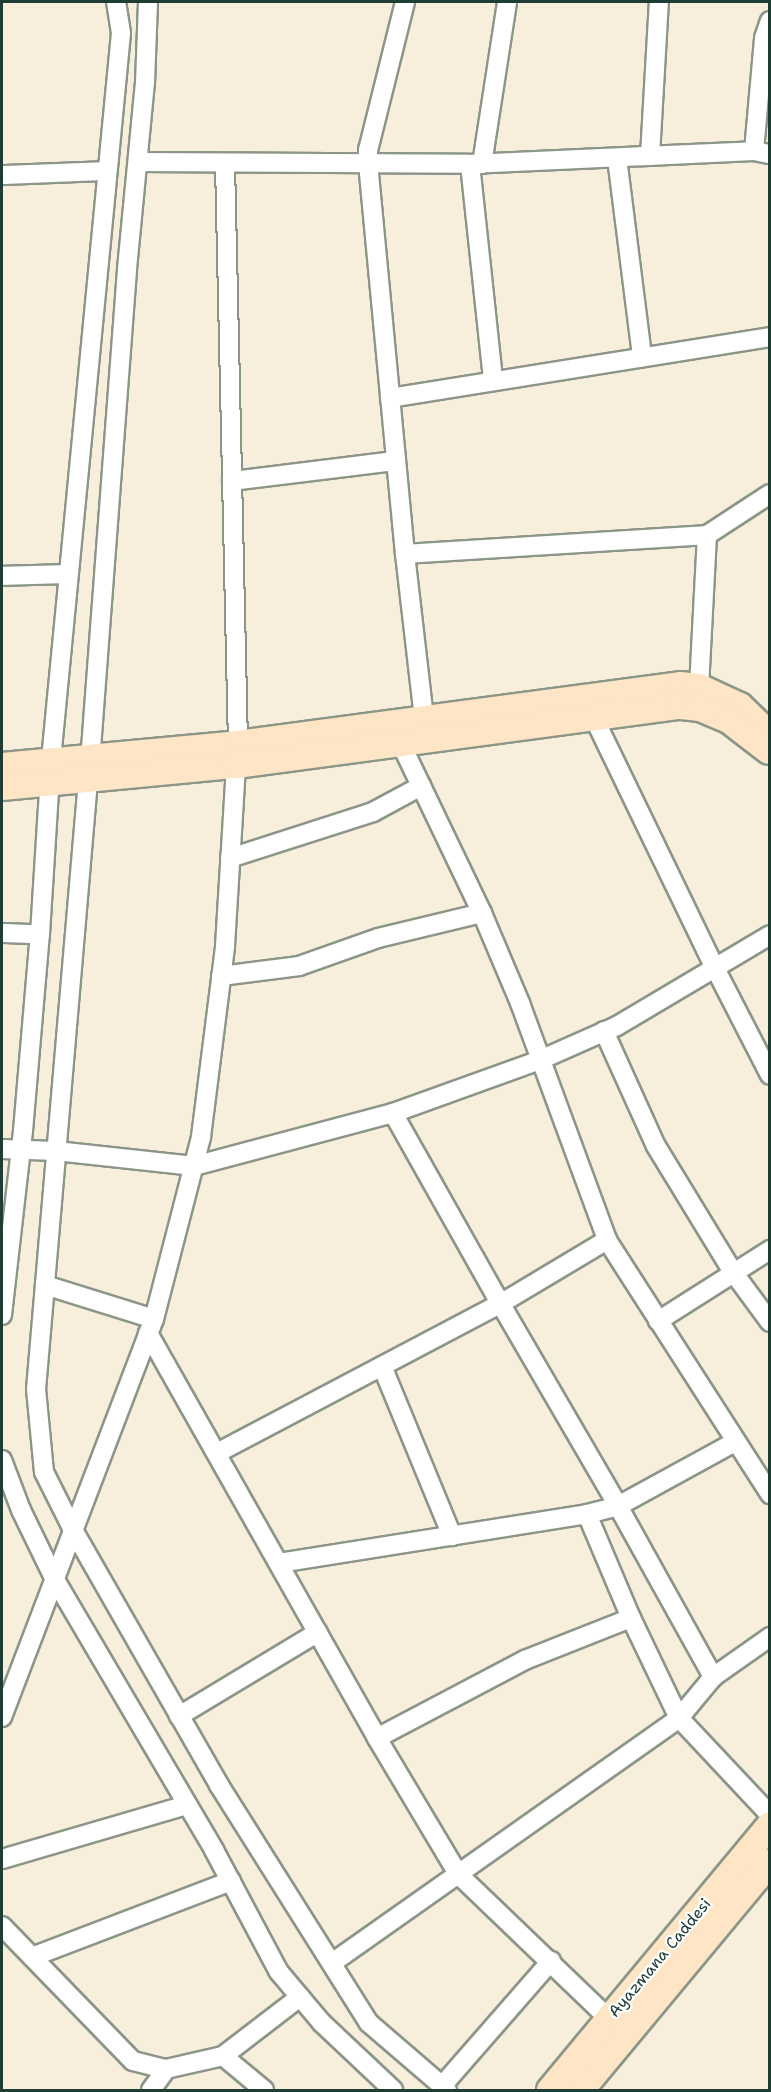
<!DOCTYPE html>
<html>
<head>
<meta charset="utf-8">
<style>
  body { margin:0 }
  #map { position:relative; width:771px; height:2092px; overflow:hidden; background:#f7eedc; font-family:"Shantell Sans",sans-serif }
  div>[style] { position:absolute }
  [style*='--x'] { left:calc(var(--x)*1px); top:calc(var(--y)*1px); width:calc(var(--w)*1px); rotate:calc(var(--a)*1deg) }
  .roads { filter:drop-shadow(2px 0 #8b9688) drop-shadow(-2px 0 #8b9688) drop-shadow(0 2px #8b9688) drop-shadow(0 -2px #8b9688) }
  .minor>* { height:18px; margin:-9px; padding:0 9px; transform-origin:9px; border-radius:9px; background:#fff }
  .secondary>* { height:26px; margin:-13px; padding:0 13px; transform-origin:13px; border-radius:13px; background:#fde5c5 }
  span { translate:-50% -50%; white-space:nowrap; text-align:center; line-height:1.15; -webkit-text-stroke:4.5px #fff; paint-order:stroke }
  .street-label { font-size:16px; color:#1f3d34 }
  .frame { position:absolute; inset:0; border:3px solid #1f3d34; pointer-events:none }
</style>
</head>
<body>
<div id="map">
  <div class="roads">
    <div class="minor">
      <div style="--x:148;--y:2;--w:80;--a:92.1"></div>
      <div style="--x:145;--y:82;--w:189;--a:95.5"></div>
      <div style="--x:127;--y:270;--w:488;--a:94.3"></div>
      <div style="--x:90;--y:757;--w:634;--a:94.88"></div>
      <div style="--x:36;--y:1389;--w:83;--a:84.5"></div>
      <div style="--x:44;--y:1472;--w:63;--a:63.4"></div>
      <div style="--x:72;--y:1528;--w:296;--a:60.2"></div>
      <div style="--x:219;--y:1785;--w:281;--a:57.8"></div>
      <div style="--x:369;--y:2023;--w:103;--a:40.7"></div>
      <div style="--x:405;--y:2;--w:153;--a:104"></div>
      <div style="--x:368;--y:150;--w:13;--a:90"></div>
      <div style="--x:368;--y:163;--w:393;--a:84.6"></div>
      <div style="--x:405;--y:554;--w:166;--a:83.4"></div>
      <div style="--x:754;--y:151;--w:113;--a:-84.9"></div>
      <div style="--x:764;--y:38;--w:18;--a:-71"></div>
      <div style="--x:650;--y:156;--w:154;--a:-86.7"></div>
      <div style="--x:617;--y:158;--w:201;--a:82.8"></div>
      <div style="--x:138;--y:162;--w:332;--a:0.3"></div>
      <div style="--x:470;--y:164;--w:284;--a:-2.6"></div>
      <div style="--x:754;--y:151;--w:16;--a:11"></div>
      <div style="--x:225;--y:163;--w:581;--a:88.72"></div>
      <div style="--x:470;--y:164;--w:218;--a:83.9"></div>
      <div style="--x:482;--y:164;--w:164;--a:-81.2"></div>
      <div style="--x:2;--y:175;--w:105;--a:-2.2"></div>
      <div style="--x:390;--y:398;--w:385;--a:-9.1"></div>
      <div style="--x:232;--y:481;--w:165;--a:-7"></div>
      <div style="--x:707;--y:535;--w:75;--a:-33.1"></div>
      <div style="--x:405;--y:554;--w:303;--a:-3.6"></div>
      <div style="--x:707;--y:535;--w:152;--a:93"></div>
      <div style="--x:2;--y:576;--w:66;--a:-1.7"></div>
      <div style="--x:594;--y:718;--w:278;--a:64.2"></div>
      <div style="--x:715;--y:968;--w:120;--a:62.8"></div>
      <div style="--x:401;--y:744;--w:187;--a:64.4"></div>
      <div style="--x:482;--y:913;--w:98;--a:67.1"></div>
      <div style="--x:520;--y:1003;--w:252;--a:69.8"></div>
      <div style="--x:607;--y:1240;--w:302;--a:57.3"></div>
      <div style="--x:230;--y:858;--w:150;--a:-17.8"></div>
      <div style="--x:373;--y:812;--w:55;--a:-28.4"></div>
      <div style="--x:2;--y:933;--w:38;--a:2"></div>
      <div style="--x:221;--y:976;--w:79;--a:-7.3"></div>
      <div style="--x:299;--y:966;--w:84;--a:-19.5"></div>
      <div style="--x:378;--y:938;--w:107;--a:-13.5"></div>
      <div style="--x:604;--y:1031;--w:126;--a:65.7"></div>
      <div style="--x:656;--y:1146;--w:148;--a:58.6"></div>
      <div style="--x:733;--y:1272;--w:62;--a:53.5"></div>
      <div style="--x:393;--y:1113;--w:156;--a:-19.8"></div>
      <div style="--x:540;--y:1060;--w:84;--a:-23.8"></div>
      <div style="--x:617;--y:1026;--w:178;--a:-30.7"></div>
      <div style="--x:2;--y:1149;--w:54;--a:2.1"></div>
      <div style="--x:56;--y:1151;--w:139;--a:6.2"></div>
      <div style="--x:194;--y:1166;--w:206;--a:-14.9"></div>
      <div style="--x:393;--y:1113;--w:210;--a:60.6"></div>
      <div style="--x:496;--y:1296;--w:243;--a:59.8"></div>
      <div style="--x:618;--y:1506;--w:133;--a:-28.7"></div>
      <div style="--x:45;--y:1285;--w:114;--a:17.3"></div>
      <div style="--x:2;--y:1315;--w:185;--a:-83.5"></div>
      <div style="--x:23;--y:1131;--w:198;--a:-85.1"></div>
      <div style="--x:40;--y:934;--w:174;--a:-86.4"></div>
      <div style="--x:51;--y:760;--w:730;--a:-84.5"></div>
      <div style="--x:121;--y:33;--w:31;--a:-99"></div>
      <div style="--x:658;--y:1321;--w:133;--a:-32.4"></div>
      <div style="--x:148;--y:1333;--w:465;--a:60.5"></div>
      <div style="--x:377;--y:1738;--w:158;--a:59.2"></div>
      <div style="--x:458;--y:1874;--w:209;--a:43.8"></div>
      <div style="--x:382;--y:1366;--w:184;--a:67.6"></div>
      <div style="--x:217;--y:1453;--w:320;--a:-27.8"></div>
      <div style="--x:500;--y:1304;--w:125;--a:-30.9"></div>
      <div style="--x:2;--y:1460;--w:53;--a:69.2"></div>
      <div style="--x:21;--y:1510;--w:76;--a:64.1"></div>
      <div style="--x:54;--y:1578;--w:316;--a:59.5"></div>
      <div style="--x:214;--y:1850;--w:138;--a:62"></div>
      <div style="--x:279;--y:1972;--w:67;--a:49.9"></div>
      <div style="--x:322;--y:2023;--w:98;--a:43.3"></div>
      <div style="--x:587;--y:1514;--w:32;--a:-14"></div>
      <div style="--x:618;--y:1506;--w:196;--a:60.9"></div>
      <div style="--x:713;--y:1677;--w:70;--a:-35.1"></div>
      <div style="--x:279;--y:1563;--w:312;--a:-9"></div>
      <div style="--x:587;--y:1514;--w:113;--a:67.1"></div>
      <div style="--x:631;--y:1618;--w:114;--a:158.4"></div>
      <div style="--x:525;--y:1660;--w:167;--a:152.2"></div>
      <div style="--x:631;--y:1618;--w:111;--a:64.4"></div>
      <div style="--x:679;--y:1718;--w:53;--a:-50.3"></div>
      <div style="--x:179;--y:1716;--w:162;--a:-31.1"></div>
      <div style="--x:2;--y:1717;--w:426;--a:-69.1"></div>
      <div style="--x:154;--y:1319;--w:188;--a:-75.5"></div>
      <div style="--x:201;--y:1137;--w:193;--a:-82.8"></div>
      <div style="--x:225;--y:946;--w:181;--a:-86.5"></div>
      <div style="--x:2;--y:1859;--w:193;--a:-16.3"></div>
      <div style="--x:2;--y:1926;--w:188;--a:45.9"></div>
      <div style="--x:133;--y:2061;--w:34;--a:14"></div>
      <div style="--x:166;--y:2069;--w:58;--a:-12.8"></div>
      <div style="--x:32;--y:1957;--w:213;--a:-20.9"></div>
      <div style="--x:332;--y:1963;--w:425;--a:-35.2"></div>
      <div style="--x:679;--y:1718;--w:133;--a:46.8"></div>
      <div style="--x:442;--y:2086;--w:166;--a:-48.9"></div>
      <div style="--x:151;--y:2090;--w:26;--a:-54"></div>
      <div style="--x:264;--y:2090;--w:53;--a:-140.3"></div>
      <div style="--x:223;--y:2056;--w:97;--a:-37.5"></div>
    </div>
    <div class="secondary">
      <div style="--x:2;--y:766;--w:237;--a:-5.3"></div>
      <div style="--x:238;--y:744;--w:446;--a:-7.6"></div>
      <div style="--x:680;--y:685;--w:19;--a:6"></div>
      <div style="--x:699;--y:687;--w:45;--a:24.9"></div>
      <div style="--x:740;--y:706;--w:42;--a:44"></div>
      <div style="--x:2;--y:787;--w:235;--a:-5.4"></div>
      <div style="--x:236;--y:765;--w:449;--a:-7.6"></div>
      <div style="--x:681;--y:706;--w:19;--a:6"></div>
      <div style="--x:700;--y:708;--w:33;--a:23"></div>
      <div style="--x:730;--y:721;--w:49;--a:37.6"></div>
      <div style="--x:550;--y:2090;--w:344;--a:-50.3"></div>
      <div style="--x:581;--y:2090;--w:296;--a:-50.3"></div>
    </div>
  </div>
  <div class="street-label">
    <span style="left:660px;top:1958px;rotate:-50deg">Ayazmana Caddesi</span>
  </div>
  <div class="frame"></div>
</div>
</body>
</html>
